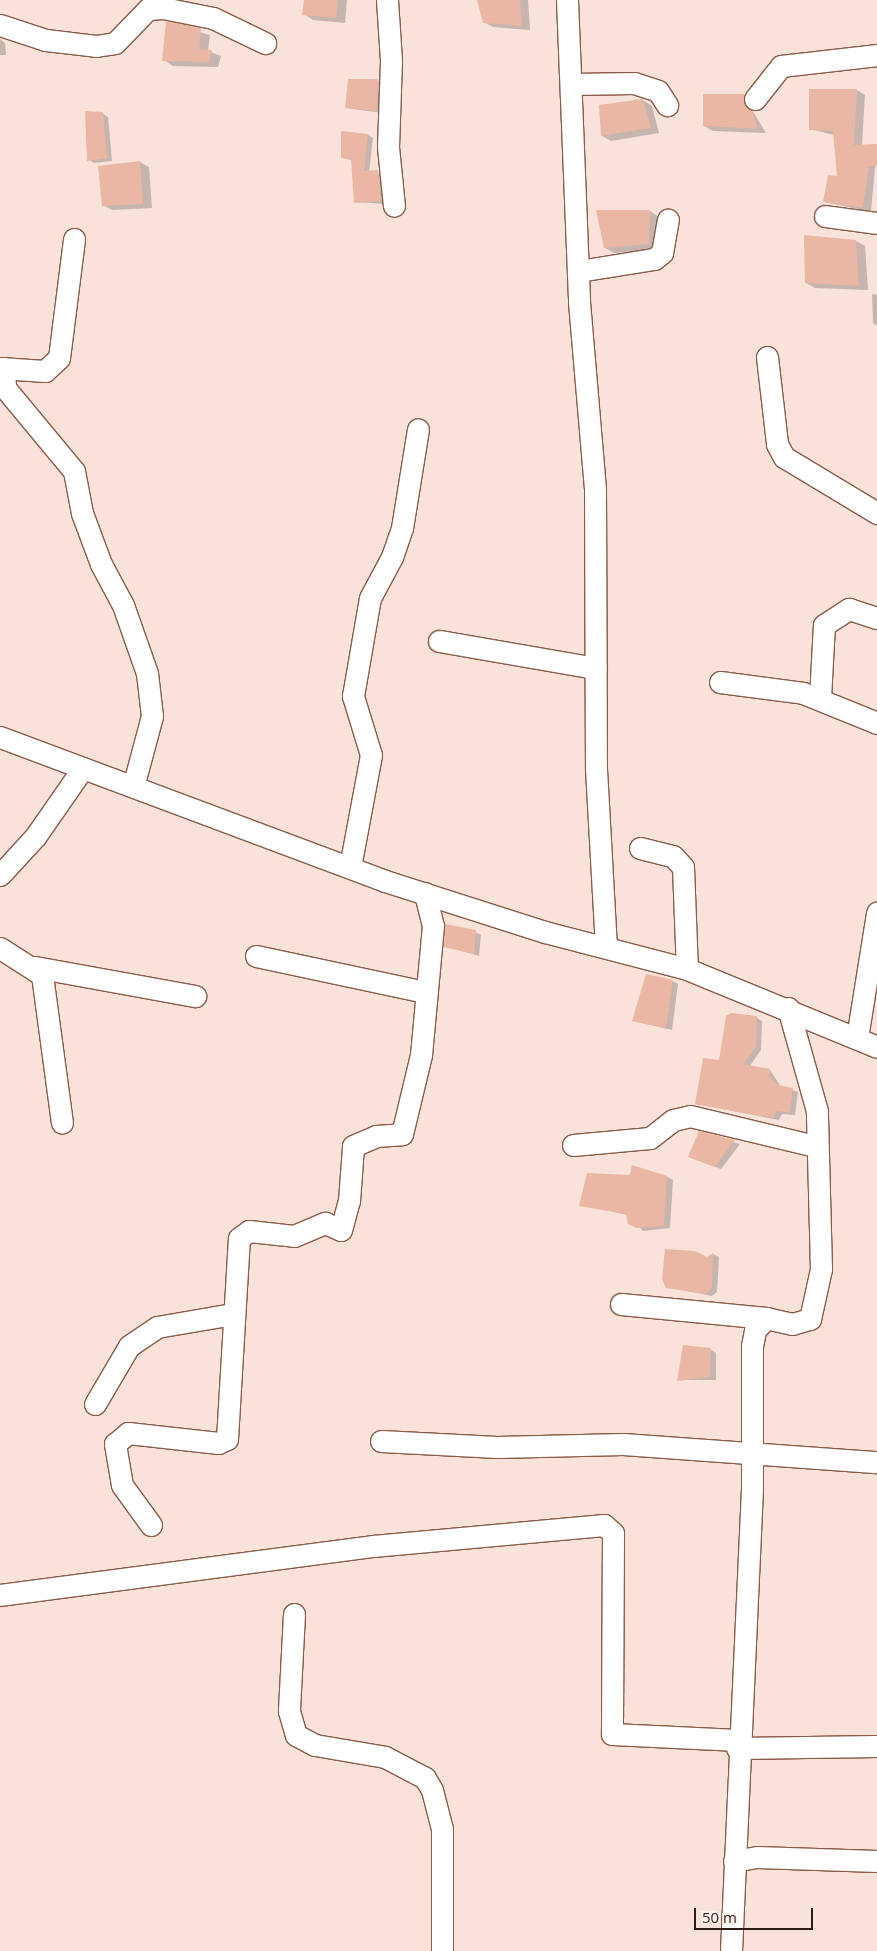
<!DOCTYPE html>
<html>
<head>
<meta charset="utf-8">
<style>
  body { margin:0 }
  #map { position:relative; width:877px; height:1951px; overflow:hidden; background:#f8e2da; font-family:"Open Sans",sans-serif }
  div>[style] { position:absolute }
  [style*='--x'] { left:calc(var(--x)*1px); top:calc(var(--y)*1px); width:calc(var(--w)*1px); rotate:calc(var(--a)*1deg) }
  .shadow>* { inset:0; background:#0003 }
  .building>* { inset:0; background:#e9b7a3 }
  .roads { filter:drop-shadow(1px 0 #895c4a) drop-shadow(-1px 0 #895c4a) drop-shadow(0 1px #895c4a) drop-shadow(0 -1px #895c4a) }
  .minor>* { height:21px; margin:-10.5px; padding:0 10.5px; transform-origin:10.5px; border-radius:10.5px; background:#fff }
  span { translate:-50% -50%; white-space:nowrap; text-align:center; line-height:1.15; -webkit-text-stroke:4px #fdf2ee; paint-order:stroke }
  .scale { position:absolute; left:694px; top:1908px; width:119px; height:22px; box-sizing:border-box; border:2px solid #2e1b14; border-top:0; padding-left:6px; font-size:15px; line-height:18px; white-space:nowrap; color:#2e1b14; -webkit-text-stroke:4px #fdf2ee; paint-order:stroke }
</style>
</head>
<body>
<div id="map">
  <div class="shadow">
    <div style="clip-path:polygon(305px 0,347px 0,345px 23px,313px 20px,304px 14px)"></div>
    <div style="clip-path:polygon(479px 0,528px 0,530px 30px,493px 27px,484px 22px)"></div>
    <div style="clip-path:polygon(167px 23px,210px 35px,208px 51px,221px 56px,218px 67px,173px 66px,164px 60px)"></div>
    <div style="clip-path:polygon(0 39px,5px 43px,6px 55px,0 55px)"></div>
    <div style="clip-path:polygon(378px 81px,383px 84px,382px 113px,346px 108px)"></div>
    <div style="clip-path:polygon(810px 90px,857px 90px,865px 95px,862px 145px,877px 145px,871px 212px,825px 202px,838px 177px,834px 135px,810px 129px)"></div>
    <div style="clip-path:polygon(744px 95px,753px 100px,752px 110px,766px 133px,713px 131px,704px 126px)"></div>
    <div style="clip-path:polygon(643px 100px,652px 106px,659px 133px,611px 141px,602px 136px)"></div>
    <div style="clip-path:polygon(102px 113px,108px 117px,112px 161px,94px 163px,89px 160px)"></div>
    <div style="clip-path:polygon(368px 135px,373px 138px,369px 172px,383px 175px,386px 204px,355px 202px,353px 161px,342px 157px)"></div>
    <div style="clip-path:polygon(140px 162px,149px 167px,152px 208px,112px 210px,103px 205px)"></div>
    <div style="clip-path:polygon(598px 211px,650px 211px,659px 217px,658px 249px,614px 253px,605px 248px)"></div>
    <div style="clip-path:polygon(856px 241px,865px 246px,868px 290px,815px 288px,806px 283px)"></div>
    <div style="clip-path:polygon(872px 294px,877px 295px,877px 326px,873px 323px)"></div>
    <div style="clip-path:polygon(475px 932px,481px 935px,479px 956px,445px 946px)"></div>
    <div style="clip-path:polygon(672px 981px,678px 984px,672px 1030px,633px 1021px)"></div>
    <div style="clip-path:polygon(757px 1018px,762px 1021px,761px 1050px,749px 1067px,770px 1070px,781px 1087px,798px 1092px,795px 1115px,782px 1114px,779px 1120px,696px 1104px,720px 1062px)"></div>
    <div style="clip-path:polygon(700px 1133px,740px 1144px,721px 1169px,689px 1157px)"></div>
    <div style="clip-path:polygon(667px 1177px,673px 1180px,670px 1228px,643px 1231px,628px 1215px,581px 1205px)"></div>
    <div style="clip-path:polygon(713px 1254px,719px 1257px,717px 1292px,712px 1296px,667px 1287px)"></div>
    <div style="clip-path:polygon(710px 1349px,716px 1353px,716px 1380px,678px 1380px)"></div>
  </div>
  <div class="building">
    <div style="clip-path:polygon(304px 0,338px 0,336px 18px,302px 15px)"></div>
    <div style="clip-path:polygon(477px 0,520px 0,522px 26px,483px 23px)"></div>
    <div style="clip-path:polygon(166px 21px,201px 28px,199px 49px,212px 50px,209px 62px,162px 61px)"></div>
    <div style="clip-path:polygon(348px 79px,378px 79px,377px 111px,345px 108px)"></div>
    <div style="clip-path:polygon(809px 89px,857px 89px,854px 145px,877px 144px,877px 166px,869px 166px,863px 208px,823px 202px,828px 175px,837px 176px,833px 131px,809px 130px)"></div>
    <div style="clip-path:polygon(703px 94px,744px 94px,744px 104px,752px 111px,758px 129px,703px 126px)"></div>
    <div style="clip-path:polygon(643px 99px,651px 128px,601px 136px,599px 105px)"></div>
    <div style="clip-path:polygon(85px 111px,103px 112px,107px 158px,87px 161px)"></div>
    <div style="clip-path:polygon(341px 131px,368px 134px,364px 171px,378px 170px,381px 201px,354px 203px,351px 159px,341px 158px)"></div>
    <div style="clip-path:polygon(140px 161px,143px 204px,102px 206px,98px 166px)"></div>
    <div style="clip-path:polygon(596px 210px,650px 210px,649px 244px,604px 248px)"></div>
    <div style="clip-path:polygon(804px 235px,856px 240px,859px 286px,805px 283px)"></div>
    <div style="clip-path:polygon(445px 924px,476px 930px,474px 954px,444px 947px)"></div>
    <div style="clip-path:polygon(646px 974px,673px 980px,666px 1028px,632px 1021px)"></div>
    <div style="clip-path:polygon(731px 1013px,757px 1016px,756px 1047px,743px 1064px,770px 1069px,769px 1076px,778px 1085px,793px 1088px,790px 1113px,777px 1111px,773px 1118px,695px 1104px,703px 1058px,719px 1060px,726px 1016px)"></div>
    <div style="clip-path:polygon(699px 1131px,735px 1140px,715px 1167px,688px 1157px)"></div>
    <div style="clip-path:polygon(632px 1165px,667px 1176px,664px 1226px,637px 1228px,628px 1224px,626px 1214px,579px 1206px,587px 1173px,630px 1175px)"></div>
    <div style="clip-path:polygon(665px 1249px,695px 1251px,707px 1257px,713px 1253px,712px 1288px,706px 1294px,666px 1288px,662px 1279px)"></div>
    <div style="clip-path:polygon(683px 1345px,711px 1348px,710px 1377px,677px 1381px)"></div>
  </div>
  <div class="roads">
    <div class="minor">
      <div style="--x:387;--y:0;--w:61;--a:86.2"></div>
      <div style="--x:391;--y:61;--w:86;--a:92"></div>
      <div style="--x:388;--y:147;--w:59;--a:84.2"></div>
      <div style="--x:567;--y:0;--w:302;--a:87.7"></div>
      <div style="--x:579;--y:302;--w:188;--a:85.1"></div>
      <div style="--x:595;--y:489;--w:280;--a:89.8"></div>
      <div style="--x:596;--y:769;--w:177;--a:86.8"></div>
      <div style="--x:0;--y:25;--w:48;--a:18.1"></div>
      <div style="--x:46;--y:40;--w:50;--a:6.8"></div>
      <div style="--x:96;--y:46;--w:19;--a:-9"></div>
      <div style="--x:115;--y:43;--w:47;--a:-45.9"></div>
      <div style="--x:148;--y:9;--w:15;--a:-4"></div>
      <div style="--x:163;--y:8;--w:51;--a:11.3"></div>
      <div style="--x:213;--y:18;--w:58;--a:25.7"></div>
      <div style="--x:571;--y:84;--w:63;--a:-0.9"></div>
      <div style="--x:634;--y:83;--w:25;--a:18"></div>
      <div style="--x:658;--y:91;--w:17;--a:57"></div>
      <div style="--x:755;--y:99;--w:42;--a:-51.8"></div>
      <div style="--x:781;--y:66;--w:97;--a:-6.5"></div>
      <div style="--x:825;--y:216;--w:52;--a:7.7"></div>
      <div style="--x:579;--y:271;--w:76;--a:-9.1"></div>
      <div style="--x:654;--y:259;--w:10;--a:-37"></div>
      <div style="--x:662;--y:253;--w:34;--a:-80"></div>
      <div style="--x:767;--y:357;--w:88;--a:83.4"></div>
      <div style="--x:777;--y:444;--w:15;--a:62"></div>
      <div style="--x:784;--y:457;--w:109;--a:31.1"></div>
      <div style="--x:0;--y:368;--w:45;--a:3.8"></div>
      <div style="--x:45;--y:371;--w:19;--a:-43"></div>
      <div style="--x:59;--y:358;--w:120;--a:-82.8"></div>
      <div style="--x:4;--y:368;--w:20;--a:87"></div>
      <div style="--x:5;--y:388;--w:108;--a:50.3"></div>
      <div style="--x:74;--y:471;--w:43;--a:79.2"></div>
      <div style="--x:82;--y:513;--w:54;--a:69.6"></div>
      <div style="--x:101;--y:564;--w:47;--a:61.8"></div>
      <div style="--x:123;--y:605;--w:72;--a:70.6"></div>
      <div style="--x:147;--y:673;--w:43;--a:83.4"></div>
      <div style="--x:152;--y:716;--w:73;--a:105"></div>
      <div style="--x:439;--y:641;--w:159;--a:9.8"></div>
      <div style="--x:720;--y:682;--w:84;--a:7.5"></div>
      <div style="--x:803;--y:693;--w:80;--a:22.1"></div>
      <div style="--x:820;--y:698;--w:73;--a:-86.9"></div>
      <div style="--x:824;--y:625;--w:30;--a:-33"></div>
      <div style="--x:849;--y:609;--w:29;--a:18"></div>
      <div style="--x:0;--y:737;--w:411;--a:20.5"></div>
      <div style="--x:385;--y:881;--w:168;--a:17.7"></div>
      <div style="--x:545;--y:932;--w:147;--a:14.6"></div>
      <div style="--x:687;--y:969;--w:205;--a:22.3"></div>
      <div style="--x:640;--y:848;--w:34;--a:14"></div>
      <div style="--x:673;--y:856;--w:15;--a:48"></div>
      <div style="--x:683;--y:867;--w:102;--a:87.8"></div>
      <div style="--x:350;--y:867;--w:114;--a:-79.4"></div>
      <div style="--x:371;--y:755;--w:62;--a:-107"></div>
      <div style="--x:353;--y:696;--w:99;--a:-80.2"></div>
      <div style="--x:370;--y:598;--w:47;--a:-61.8"></div>
      <div style="--x:392;--y:557;--w:31;--a:-71"></div>
      <div style="--x:402;--y:528;--w:100;--a:-80.8"></div>
      <div style="--x:0;--y:875;--w:52;--a:-47.4"></div>
      <div style="--x:35;--y:837;--w:84;--a:-55.2"></div>
      <div style="--x:0;--y:948;--w:50;--a:32.7"></div>
      <div style="--x:42;--y:975;--w:149;--a:82.3"></div>
      <div style="--x:256;--y:956;--w:174;--a:12"></div>
      <div style="--x:35;--y:967;--w:163;--a:10.3"></div>
      <div style="--x:857;--y:1038;--w:127;--a:-80.9"></div>
      <div style="--x:573;--y:1145;--w:77;--a:-5.2"></div>
      <div style="--x:650;--y:1138;--w:29;--a:-38"></div>
      <div style="--x:673;--y:1120;--w:17;--a:-13"></div>
      <div style="--x:690;--y:1116;--w:129;--a:13.5"></div>
      <div style="--x:621;--y:1304;--w:146;--a:5.5"></div>
      <div style="--x:95;--y:1404;--w:67;--a:-59.6"></div>
      <div style="--x:129;--y:1346;--w:34;--a:-34"></div>
      <div style="--x:157;--y:1327;--w:76;--a:-9.8"></div>
      <div style="--x:381;--y:1441;--w:116;--a:3"></div>
      <div style="--x:497;--y:1447;--w:126;--a:-1.4"></div>
      <div style="--x:623;--y:1444;--w:255;--a:4.1"></div>
      <div style="--x:151;--y:1525;--w:49;--a:-125.9"></div>
      <div style="--x:122;--y:1485;--w:42;--a:-99.7"></div>
      <div style="--x:115;--y:1444;--w:17;--a:-40"></div>
      <div style="--x:128;--y:1433;--w:91;--a:6.3"></div>
      <div style="--x:218;--y:1443;--w:10;--a:-24"></div>
      <div style="--x:227;--y:1439;--w:201;--a:-86.6"></div>
      <div style="--x:239;--y:1238;--w:12;--a:-35"></div>
      <div style="--x:249;--y:1231;--w:45;--a:6.3"></div>
      <div style="--x:294;--y:1236;--w:34;--a:-23"></div>
      <div style="--x:325;--y:1223;--w:17;--a:24"></div>
      <div style="--x:341;--y:1230;--w:30;--a:-75"></div>
      <div style="--x:349;--y:1201;--w:55;--a:-85.8"></div>
      <div style="--x:353;--y:1146;--w:25;--a:-23"></div>
      <div style="--x:376;--y:1136;--w:26;--a:-4"></div>
      <div style="--x:402;--y:1134;--w:81;--a:-76.5"></div>
      <div style="--x:421;--y:1055;--w:130;--a:-84.7"></div>
      <div style="--x:433;--y:926;--w:34;--a:-104"></div>
      <div style="--x:0;--y:1595;--w:376;--a:-7.5"></div>
      <div style="--x:373;--y:1546;--w:232;--a:-5.2"></div>
      <div style="--x:604;--y:1525;--w:12;--a:42"></div>
      <div style="--x:613;--y:1533;--w:201;--a:90.3"></div>
      <div style="--x:612;--y:1734;--w:126;--a:2.7"></div>
      <div style="--x:294;--y:1614;--w:97;--a:93"></div>
      <div style="--x:289;--y:1711;--w:25;--a:74"></div>
      <div style="--x:296;--y:1735;--w:21;--a:28"></div>
      <div style="--x:315;--y:1745;--w:71;--a:9.7"></div>
      <div style="--x:385;--y:1757;--w:45;--a:27.7"></div>
      <div style="--x:425;--y:1778;--w:14;--a:60"></div>
      <div style="--x:432;--y:1790;--w:40;--a:75.6"></div>
      <div style="--x:442;--y:1829;--w:122;--a:90"></div>
      <div style="--x:737;--y:1748;--w:140;--a:-0.8"></div>
      <div style="--x:734;--y:1861;--w:23;--a:-10"></div>
      <div style="--x:757;--y:1857;--w:120;--a:1.9"></div>
      <div style="--x:731;--y:1951;--w:462;--a:-87.4"></div>
      <div style="--x:752;--y:1489;--w:143;--a:-90"></div>
      <div style="--x:752;--y:1346;--w:16;--a:-79"></div>
      <div style="--x:755;--y:1330;--w:16;--a:-47"></div>
      <div style="--x:766;--y:1318;--w:27;--a:13"></div>
      <div style="--x:792;--y:1324;--w:19;--a:-16"></div>
      <div style="--x:810;--y:1319;--w:51;--a:-77.6"></div>
      <div style="--x:821;--y:1269;--w:158;--a:-91.5"></div>
      <div style="--x:817;--y:1111;--w:107;--a:-105.7"></div>
    </div>
  </div>
  <div class="scale">50 m</div>
</div>
</body>
</html>
